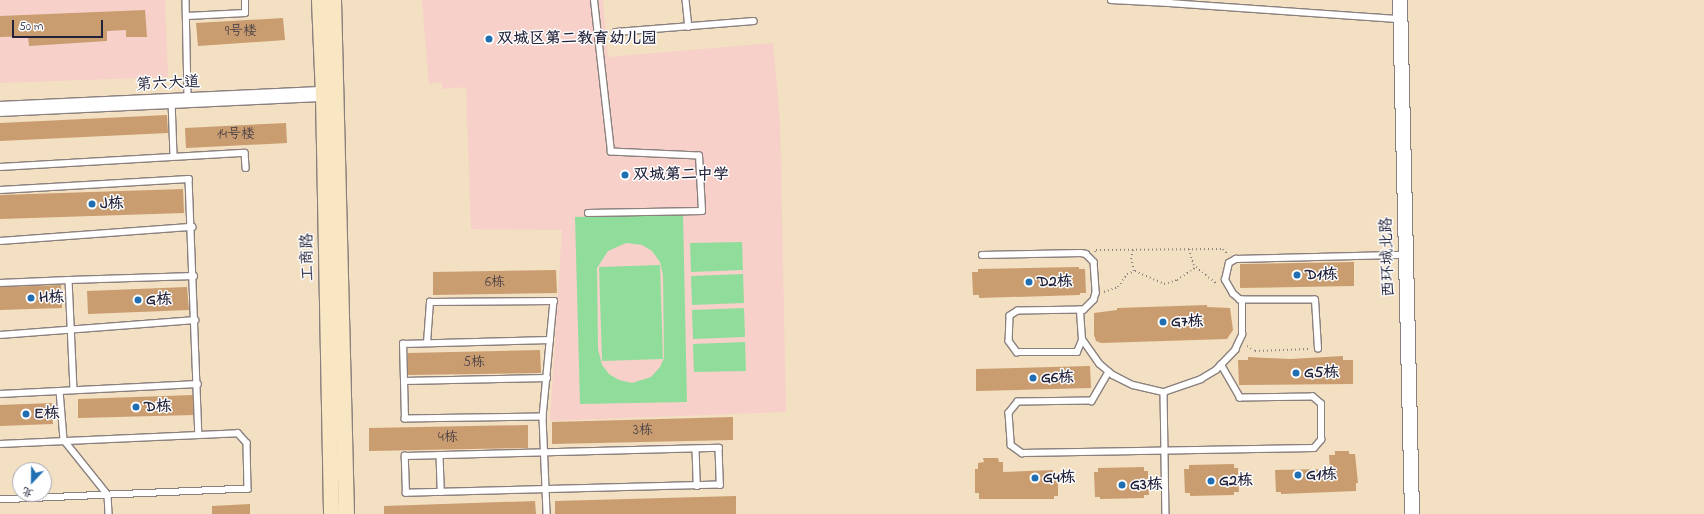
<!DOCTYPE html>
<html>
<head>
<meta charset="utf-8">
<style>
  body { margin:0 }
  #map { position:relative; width:1704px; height:514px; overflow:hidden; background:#f3dfc2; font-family:"Indie Flower","LXGW WenKai TC",sans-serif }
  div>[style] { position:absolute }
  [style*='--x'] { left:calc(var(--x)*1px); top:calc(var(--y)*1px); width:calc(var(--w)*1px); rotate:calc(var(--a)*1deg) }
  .built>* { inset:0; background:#f7d0c9 }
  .green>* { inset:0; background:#90dd9b }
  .building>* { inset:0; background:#c99d6f }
  .path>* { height:2px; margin-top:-1px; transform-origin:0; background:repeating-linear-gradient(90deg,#8a807e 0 1px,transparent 0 4px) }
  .roads { filter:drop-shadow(1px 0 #8a807e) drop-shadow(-1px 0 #8a807e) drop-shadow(0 1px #8a807e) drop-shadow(0 -1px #8a807e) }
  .service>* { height:5.5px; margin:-2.75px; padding:0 2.75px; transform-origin:2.75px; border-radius:2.75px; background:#fff }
  .tertiary>* { height:14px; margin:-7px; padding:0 7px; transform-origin:7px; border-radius:7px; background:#fff }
  .secondary>* { height:15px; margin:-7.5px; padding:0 7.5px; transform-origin:7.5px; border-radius:7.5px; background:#f9e7c3 }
  .dots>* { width:11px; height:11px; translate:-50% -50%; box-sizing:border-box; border:2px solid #fff; border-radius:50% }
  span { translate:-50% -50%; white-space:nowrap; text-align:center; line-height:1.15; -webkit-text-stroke:3px #fff; paint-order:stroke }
  .number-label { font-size:14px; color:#4c4148 }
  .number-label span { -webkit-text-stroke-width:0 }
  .poi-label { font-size:16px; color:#22223b; font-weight:700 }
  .left { translate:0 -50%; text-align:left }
  .street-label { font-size:16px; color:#22223b }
  .north { position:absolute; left:12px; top:462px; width:40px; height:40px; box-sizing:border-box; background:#fff; border:1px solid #a7a7b1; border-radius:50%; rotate:202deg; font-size:11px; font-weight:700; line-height:16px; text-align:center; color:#22223b }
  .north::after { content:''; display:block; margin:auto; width:14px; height:18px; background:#1f6fb2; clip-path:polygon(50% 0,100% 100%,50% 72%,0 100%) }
  .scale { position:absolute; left:12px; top:20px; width:91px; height:18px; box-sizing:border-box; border:2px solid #22223b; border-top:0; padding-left:5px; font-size:12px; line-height:14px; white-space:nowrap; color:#22223b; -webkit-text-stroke:3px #fff; paint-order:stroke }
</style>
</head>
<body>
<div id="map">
  <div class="built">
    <div style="clip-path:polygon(0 0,165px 0,168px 77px,0 83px)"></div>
    <div style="clip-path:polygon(422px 0,603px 0,608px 57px,773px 43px,780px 121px,786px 412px,550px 421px,562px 230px,471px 229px,466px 87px,442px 89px,442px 82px,429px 84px)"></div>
  </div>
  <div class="green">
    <div style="clip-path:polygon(evenodd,683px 214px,687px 402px,580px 404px,575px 217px,683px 214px,626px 243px,642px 245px,652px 251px,660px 262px,663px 275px,664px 358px,660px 367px,651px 377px,632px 383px,619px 380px,609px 374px,602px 365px,598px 349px,597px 268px,608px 251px,626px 243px)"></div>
    <div style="clip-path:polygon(742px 242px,743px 270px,691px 272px,690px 243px)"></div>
    <div style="clip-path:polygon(660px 265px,663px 359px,602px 361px,599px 267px)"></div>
    <div style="clip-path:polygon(743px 274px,744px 303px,692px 305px,691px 276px)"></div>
    <div style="clip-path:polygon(744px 308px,745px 337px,693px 339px,692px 310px)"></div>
    <div style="clip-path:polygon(745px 342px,746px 371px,694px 372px,693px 344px)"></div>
  </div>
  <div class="building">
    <div style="clip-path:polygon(145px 10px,147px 37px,126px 37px,126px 30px,107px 31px,107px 41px,29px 46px,28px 36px,0 37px,0 16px)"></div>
    <div style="clip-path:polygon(283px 18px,285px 40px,198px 46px,196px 23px)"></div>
    <div style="clip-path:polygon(167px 115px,168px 133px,0 141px,0 123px)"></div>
    <div style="clip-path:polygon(286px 123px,287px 143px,186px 148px,185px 128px)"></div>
    <div style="clip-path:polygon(183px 189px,184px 213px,0 219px,0 195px)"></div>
    <div style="clip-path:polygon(1354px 262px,1354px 286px,1240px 288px,1240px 264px)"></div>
    <div style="clip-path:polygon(1079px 267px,1079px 269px,1085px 269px,1086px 293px,1080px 293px,1080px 295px,979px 298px,979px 295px,973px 295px,972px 272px,978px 272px,978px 269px)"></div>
    <div style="clip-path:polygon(556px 270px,557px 293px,433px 295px,433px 272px)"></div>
    <div style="clip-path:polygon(61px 285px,62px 308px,0 310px,0 287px)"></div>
    <div style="clip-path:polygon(187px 287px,189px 310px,88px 314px,87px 291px)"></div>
    <div style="clip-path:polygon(1207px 305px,1207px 307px,1230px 308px,1233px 330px,1227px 339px,1101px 343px,1096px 341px,1094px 335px,1094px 313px,1117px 310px,1117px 308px)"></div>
    <div style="clip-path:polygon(540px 350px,541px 373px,408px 375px,408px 353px)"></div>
    <div style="clip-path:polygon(1343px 356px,1343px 360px,1353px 360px,1353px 384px,1239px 385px,1238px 360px,1248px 360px,1248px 357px,1290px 359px)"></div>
    <div style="clip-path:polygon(1090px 366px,1091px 388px,976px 391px,976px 369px)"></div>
    <div style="clip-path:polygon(193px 395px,194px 415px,78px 418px,78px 399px)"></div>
    <div style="clip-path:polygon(52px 403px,53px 424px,0 426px,0 405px)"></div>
    <div style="clip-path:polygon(733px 417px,733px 440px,552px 444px,552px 422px)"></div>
    <div style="clip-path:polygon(528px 425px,528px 448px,369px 451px,369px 428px)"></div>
    <div style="clip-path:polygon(1335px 451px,1349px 451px,1349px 454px,1355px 454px,1358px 483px,1356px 483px,1356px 491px,1281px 494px,1281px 492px,1276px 492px,1275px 470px,1330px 469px,1329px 455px,1335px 455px)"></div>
    <div style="clip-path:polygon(983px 458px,998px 458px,999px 462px,1003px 462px,1003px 472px,1053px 470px,1053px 473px,1058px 473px,1058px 496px,1054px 496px,1054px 499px,979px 499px,979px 493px,975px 493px,975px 469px,978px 469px,978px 463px,984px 462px)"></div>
    <div style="clip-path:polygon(1234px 464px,1234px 468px,1238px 468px,1238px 477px,1239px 492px,1234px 492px,1234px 495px,1190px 496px,1190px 493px,1185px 493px,1184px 469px,1189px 469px,1189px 465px)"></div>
    <div style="clip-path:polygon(1144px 467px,1144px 471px,1148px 471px,1148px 480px,1149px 495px,1144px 495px,1144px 498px,1100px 499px,1100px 497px,1095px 497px,1094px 472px,1098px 472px,1098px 468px)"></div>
    <div style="clip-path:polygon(736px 496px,736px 514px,555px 514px,555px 501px)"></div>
    <div style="clip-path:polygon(535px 501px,536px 514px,384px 514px,384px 506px)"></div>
    <div style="clip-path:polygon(250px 504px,250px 514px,212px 514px,212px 506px)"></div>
  </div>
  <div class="path">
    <div style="--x:1189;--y:249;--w:19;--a:74"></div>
    <div style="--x:1133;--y:250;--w:8;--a:104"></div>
    <div style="--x:1131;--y:258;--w:13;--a:77"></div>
    <div style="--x:1095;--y:252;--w:2;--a:-63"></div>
    <div style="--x:1096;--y:250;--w:127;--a:-0.5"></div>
    <div style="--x:1223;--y:249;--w:8;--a:50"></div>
    <div style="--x:1104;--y:292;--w:15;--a:-20"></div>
    <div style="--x:1118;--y:287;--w:16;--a:-55"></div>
    <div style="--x:1127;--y:274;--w:9;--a:-21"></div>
    <div style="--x:1135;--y:271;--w:32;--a:24"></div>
    <div style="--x:1164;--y:284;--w:14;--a:-17"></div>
    <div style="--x:1177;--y:280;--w:23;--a:-34"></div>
    <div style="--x:1196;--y:267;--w:27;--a:39"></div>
    <div style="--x:1247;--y:346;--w:9;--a:32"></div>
    <div style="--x:1255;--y:351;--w:54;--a:-2.1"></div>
  </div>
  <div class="roads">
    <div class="service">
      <div style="--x:186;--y:0;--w:99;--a:88.8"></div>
      <div style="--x:686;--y:0;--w:27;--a:84"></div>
      <div style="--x:1111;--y:0;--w:58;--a:3"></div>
      <div style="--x:1169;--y:3;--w:3;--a:-90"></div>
      <div style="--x:1169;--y:3;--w:232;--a:4"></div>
      <div style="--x:187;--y:16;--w:58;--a:-3"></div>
      <div style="--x:245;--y:13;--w:13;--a:-90"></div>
      <div style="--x:616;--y:32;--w:138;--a:-4.6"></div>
      <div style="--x:172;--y:101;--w:55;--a:87.9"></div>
      <div style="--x:0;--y:167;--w:245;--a:-3.3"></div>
      <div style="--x:245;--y:153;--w:15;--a:86"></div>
      <div style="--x:0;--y:190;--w:189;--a:-3.3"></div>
      <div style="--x:189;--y:179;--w:256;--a:87.8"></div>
      <div style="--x:588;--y:213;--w:114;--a:-1"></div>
      <div style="--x:702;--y:211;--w:55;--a:-93.1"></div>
      <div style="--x:699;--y:156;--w:88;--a:-177.4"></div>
      <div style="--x:611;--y:152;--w:153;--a:-96.4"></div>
      <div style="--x:0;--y:241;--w:193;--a:-4.2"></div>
      <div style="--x:982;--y:255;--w:99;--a:-1.2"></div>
      <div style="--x:1081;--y:253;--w:5;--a:11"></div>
      <div style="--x:1086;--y:254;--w:11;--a:45"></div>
      <div style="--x:1094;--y:262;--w:31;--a:86"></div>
      <div style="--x:1096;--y:293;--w:7;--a:106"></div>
      <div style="--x:1094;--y:300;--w:14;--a:135"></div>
      <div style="--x:1084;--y:310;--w:66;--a:179.1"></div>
      <div style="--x:1018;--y:311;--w:9;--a:148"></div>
      <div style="--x:1010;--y:316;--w:25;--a:92"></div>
      <div style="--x:1009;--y:341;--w:14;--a:54"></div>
      <div style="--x:1017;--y:352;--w:60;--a:0"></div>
      <div style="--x:1077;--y:352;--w:13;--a:-67"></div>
      <div style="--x:1082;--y:340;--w:30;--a:-94"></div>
      <div style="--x:69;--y:280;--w:125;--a:-1.8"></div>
      <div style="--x:0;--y:283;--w:69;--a:-2.5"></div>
      <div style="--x:69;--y:280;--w:110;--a:87.4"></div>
      <div style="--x:0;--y:335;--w:196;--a:-4.4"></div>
      <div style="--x:1083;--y:340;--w:29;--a:55"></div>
      <div style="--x:1100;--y:364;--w:17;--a:40"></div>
      <div style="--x:1113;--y:375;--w:22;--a:27"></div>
      <div style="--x:1133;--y:385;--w:32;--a:13"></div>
      <div style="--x:1164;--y:392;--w:39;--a:-19"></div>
      <div style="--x:1201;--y:379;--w:17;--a:-31"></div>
      <div style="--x:1216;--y:370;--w:28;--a:-46"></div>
      <div style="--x:1235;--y:350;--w:17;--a:-65"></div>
      <div style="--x:1242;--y:335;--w:35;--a:-90"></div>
      <div style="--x:427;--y:343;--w:41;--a:-85.8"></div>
      <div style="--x:430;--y:302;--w:124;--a:-0.5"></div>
      <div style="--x:554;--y:301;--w:117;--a:95.4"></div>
      <div style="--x:543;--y:417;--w:97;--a:87.6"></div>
      <div style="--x:1318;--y:349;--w:49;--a:-93.5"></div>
      <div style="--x:1315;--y:300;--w:75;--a:180"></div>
      <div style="--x:1240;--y:300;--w:9;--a:-139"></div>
      <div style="--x:1233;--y:294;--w:16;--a:-120"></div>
      <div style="--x:1225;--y:280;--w:17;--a:-77"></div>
      <div style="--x:1229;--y:263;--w:8;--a:-30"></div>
      <div style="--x:1236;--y:259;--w:169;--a:-1.4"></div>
      <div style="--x:1109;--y:372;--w:34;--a:120"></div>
      <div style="--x:1092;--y:401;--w:74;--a:179.2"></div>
      <div style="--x:1018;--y:402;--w:14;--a:129"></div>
      <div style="--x:1009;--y:413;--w:32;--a:86"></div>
      <div style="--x:1011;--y:445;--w:14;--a:36"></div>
      <div style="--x:1022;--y:453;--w:292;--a:-1"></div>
      <div style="--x:1314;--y:448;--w:11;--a:-49"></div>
      <div style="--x:1321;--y:440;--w:36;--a:-90"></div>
      <div style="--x:1321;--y:404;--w:11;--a:-139"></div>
      <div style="--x:1313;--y:397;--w:73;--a:179.2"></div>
      <div style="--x:1240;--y:398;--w:38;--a:-120"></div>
      <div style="--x:404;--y:381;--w:143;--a:-1.2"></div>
      <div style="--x:60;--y:391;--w:49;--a:85.3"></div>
      <div style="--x:64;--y:440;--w:70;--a:51.3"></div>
      <div style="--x:108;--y:495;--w:19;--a:87"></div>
      <div style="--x:1164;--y:392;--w:122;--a:89.1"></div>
      <div style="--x:0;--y:394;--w:198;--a:-2.9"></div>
      <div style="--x:543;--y:417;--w:138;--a:179.2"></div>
      <div style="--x:405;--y:419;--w:75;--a:-91.5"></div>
      <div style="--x:403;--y:344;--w:147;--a:-1.6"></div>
      <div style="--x:0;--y:444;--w:238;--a:-2.6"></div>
      <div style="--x:238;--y:433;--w:13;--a:48"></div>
      <div style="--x:247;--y:443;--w:46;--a:88.8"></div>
      <div style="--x:248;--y:489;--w:248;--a:177.5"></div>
      <div style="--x:719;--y:448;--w:37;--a:88"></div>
      <div style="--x:720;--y:485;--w:314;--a:178.5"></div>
      <div style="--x:406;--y:493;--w:37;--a:-92"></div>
      <div style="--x:405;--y:456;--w:314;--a:-1.5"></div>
      <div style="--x:696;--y:449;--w:37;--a:88"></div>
      <div style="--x:440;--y:455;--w:37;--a:88"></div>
    </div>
    <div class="tertiary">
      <div style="--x:1400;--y:0;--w:514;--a:88.66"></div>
      <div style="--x:0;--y:109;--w:335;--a:-2.7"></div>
    </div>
    <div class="secondary">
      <div style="--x:319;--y:0;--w:94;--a:87.6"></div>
      <div style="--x:323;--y:94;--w:420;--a:88.9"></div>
      <div style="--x:333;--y:0;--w:514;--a:88.55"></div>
    </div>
  </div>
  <div class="dots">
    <div style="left:489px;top:39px;background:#1f6fb2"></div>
    <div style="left:625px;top:175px;background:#1f6fb2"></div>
    <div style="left:92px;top:204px;background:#1f6fb2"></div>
    <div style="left:1297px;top:275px;background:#1f6fb2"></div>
    <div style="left:1029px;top:282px;background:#1f6fb2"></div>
    <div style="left:31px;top:298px;background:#1f6fb2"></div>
    <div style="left:138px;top:300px;background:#1f6fb2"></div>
    <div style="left:1163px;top:322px;background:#1f6fb2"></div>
    <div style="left:1296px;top:373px;background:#1f6fb2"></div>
    <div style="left:1033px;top:378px;background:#1f6fb2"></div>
    <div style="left:136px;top:407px;background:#1f6fb2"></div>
    <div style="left:26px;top:414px;background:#1f6fb2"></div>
    <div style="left:1298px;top:475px;background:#1f6fb2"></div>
    <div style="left:1035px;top:478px;background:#1f6fb2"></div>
    <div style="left:1211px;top:481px;background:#1f6fb2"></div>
    <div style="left:1122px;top:485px;background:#1f6fb2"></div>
  </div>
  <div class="number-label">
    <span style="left:241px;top:32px">9号楼</span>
    <span style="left:236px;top:135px">14号楼</span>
    <span style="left:495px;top:283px">6栋</span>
    <span style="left:474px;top:363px">5栋</span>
    <span style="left:643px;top:431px">3栋</span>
    <span style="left:448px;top:438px">4栋</span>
  </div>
  <div class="poi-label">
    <span class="left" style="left:497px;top:39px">双城区第二教育幼儿园</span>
    <span class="left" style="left:633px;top:175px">双城第二中学</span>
    <span class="left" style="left:100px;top:204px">J栋</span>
    <span class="left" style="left:1305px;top:275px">D1栋</span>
    <span class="left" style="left:1037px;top:282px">D2栋</span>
    <span class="left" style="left:39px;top:298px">H栋</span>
    <span class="left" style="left:146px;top:300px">G栋</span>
    <span class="left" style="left:1171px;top:322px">G7栋</span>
    <span class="left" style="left:1304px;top:373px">G5栋</span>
    <span class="left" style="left:1041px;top:378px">G6栋</span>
    <span class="left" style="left:144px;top:407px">D栋</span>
    <span class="left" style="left:34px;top:414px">E栋</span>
    <span class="left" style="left:1306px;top:475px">G1栋</span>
    <span class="left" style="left:1043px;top:478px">G4栋</span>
    <span class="left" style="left:1219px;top:481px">G2栋</span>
    <span class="left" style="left:1130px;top:485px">G3栋</span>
  </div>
  <div class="street-label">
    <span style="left:168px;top:84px;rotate:-3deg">第六大道</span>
    <span style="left:308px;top:257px;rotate:-91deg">工商路</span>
    <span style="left:1388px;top:257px;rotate:-92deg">西环城北路</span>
  </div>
  <div class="north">北</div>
  <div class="scale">50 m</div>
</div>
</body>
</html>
